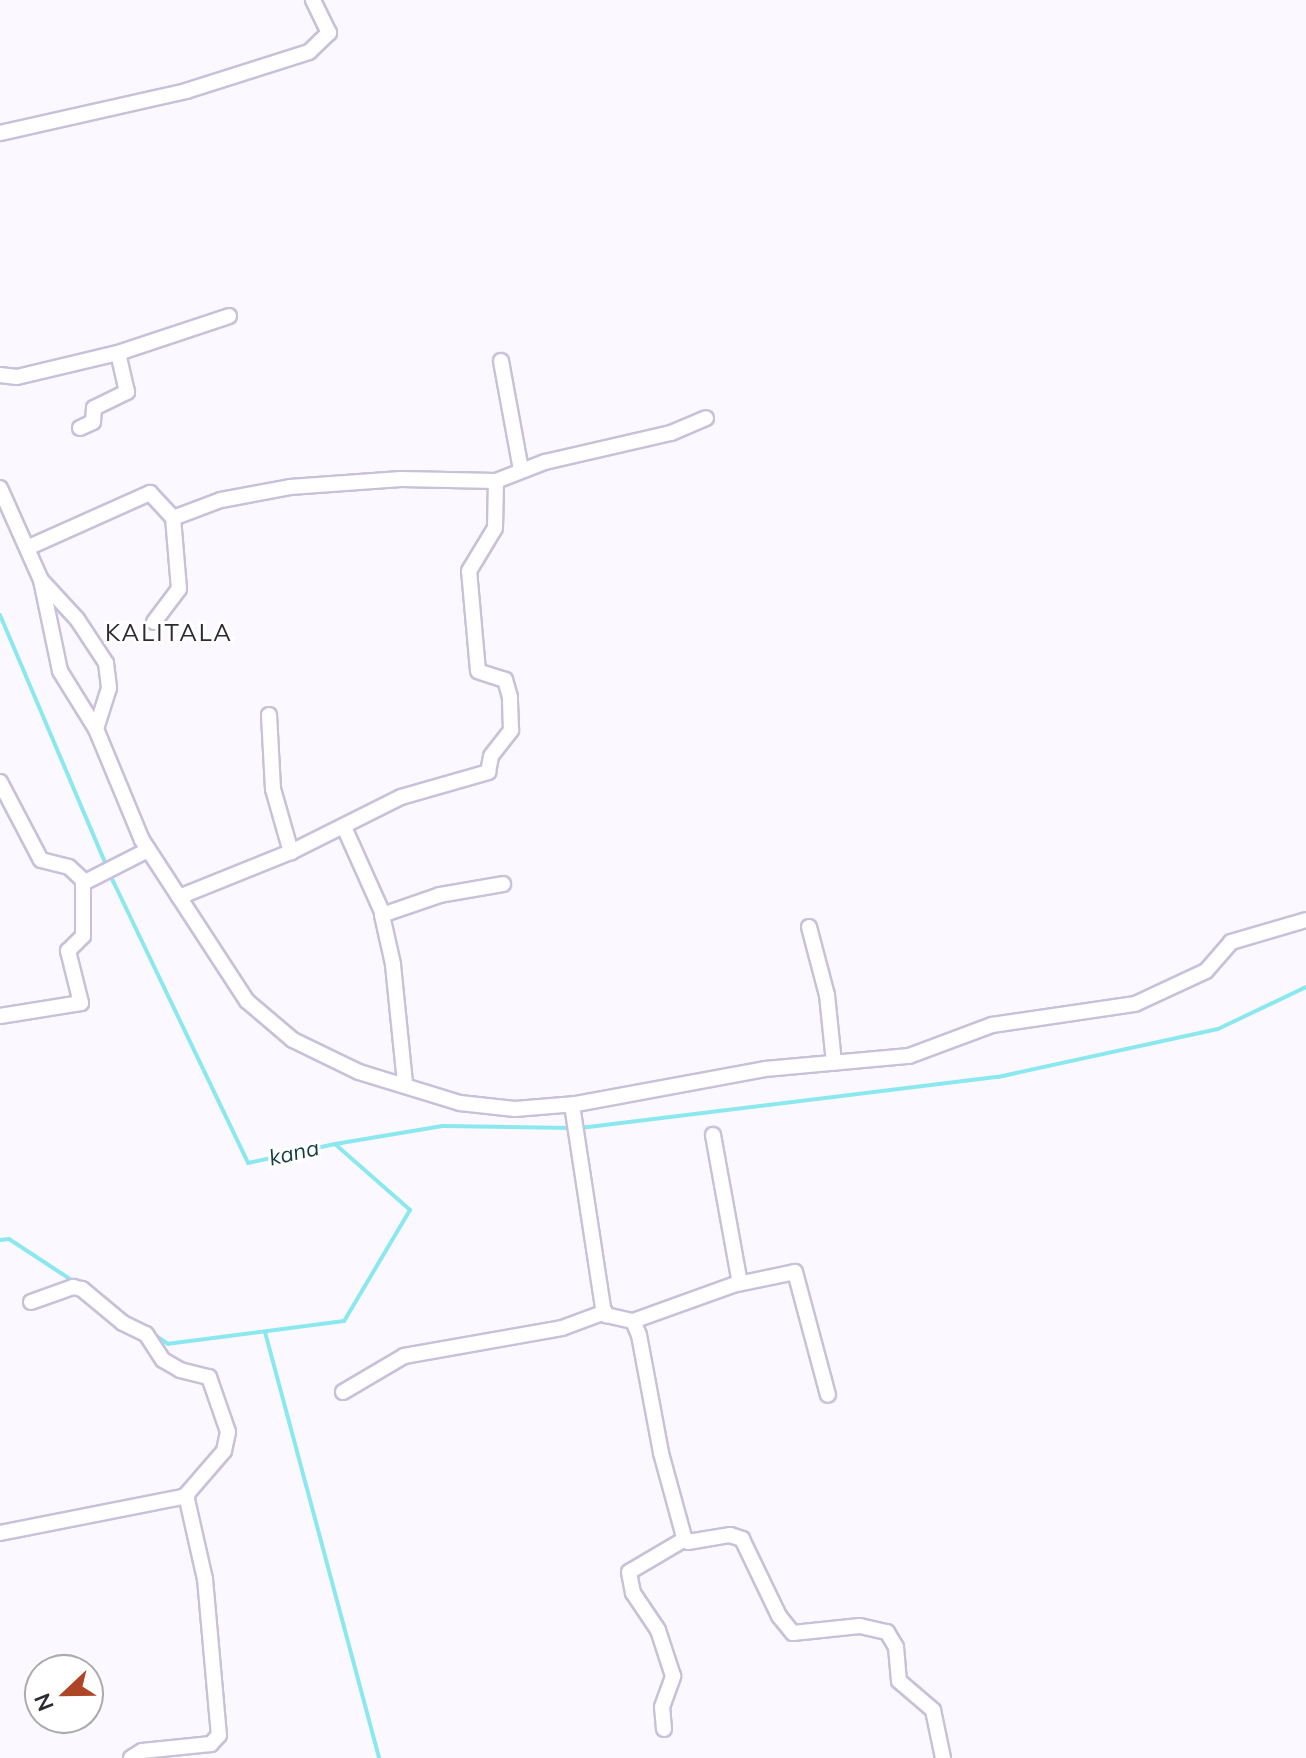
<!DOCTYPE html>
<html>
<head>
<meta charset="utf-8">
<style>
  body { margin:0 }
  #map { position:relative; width:1306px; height:1758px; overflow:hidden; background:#fbf9ff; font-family:Mulish,sans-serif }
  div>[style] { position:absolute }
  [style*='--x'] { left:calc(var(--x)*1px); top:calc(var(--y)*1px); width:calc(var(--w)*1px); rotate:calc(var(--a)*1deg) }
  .stream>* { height:4px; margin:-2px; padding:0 2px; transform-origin:2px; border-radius:2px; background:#8be8ef }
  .roads { filter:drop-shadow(2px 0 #c8c1d9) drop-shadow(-2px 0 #c8c1d9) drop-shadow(0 2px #c8c1d9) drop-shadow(0 -2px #c8c1d9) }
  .minor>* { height:14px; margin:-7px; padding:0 7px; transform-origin:7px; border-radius:7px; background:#fff }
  span { translate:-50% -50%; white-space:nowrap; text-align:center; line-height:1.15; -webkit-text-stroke:6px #fff; paint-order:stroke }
  .water-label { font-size:22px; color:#133f42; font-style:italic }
  .quarter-label { font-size:24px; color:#2d2a34; letter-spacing:2px }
  .north { position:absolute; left:24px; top:1654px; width:80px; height:80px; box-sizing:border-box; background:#fff; border:2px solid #abaaae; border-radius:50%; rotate:248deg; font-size:22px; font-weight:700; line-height:32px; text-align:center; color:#2d2a34 }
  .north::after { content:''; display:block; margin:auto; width:28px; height:36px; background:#ae4527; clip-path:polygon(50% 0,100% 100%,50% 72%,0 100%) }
</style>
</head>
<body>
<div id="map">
  <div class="stream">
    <div style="--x:0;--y:615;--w:291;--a:67"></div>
    <div style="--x:114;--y:883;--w:310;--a:64.4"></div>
    <div style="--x:248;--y:1163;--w:89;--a:-12.3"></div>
    <div style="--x:335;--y:1144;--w:100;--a:41.3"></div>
    <div style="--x:410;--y:1210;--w:129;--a:120.7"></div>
    <div style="--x:344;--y:1321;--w:177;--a:172.6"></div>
    <div style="--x:168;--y:1344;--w:18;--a:-146"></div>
    <div style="--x:580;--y:1128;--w:421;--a:-7"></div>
    <div style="--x:998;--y:1077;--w:225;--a:-12.3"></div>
    <div style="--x:1218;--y:1029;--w:98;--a:-25.5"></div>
    <div style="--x:335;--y:1144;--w:109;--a:-9.5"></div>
    <div style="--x:443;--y:1126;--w:129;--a:0.9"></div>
    <div style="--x:0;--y:1240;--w:9;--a:-6"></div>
    <div style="--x:9;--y:1239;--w:80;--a:33.3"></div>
    <div style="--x:265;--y:1332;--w:441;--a:75"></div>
  </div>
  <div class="roads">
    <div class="minor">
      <div style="--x:0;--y:133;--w:191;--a:-12.7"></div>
      <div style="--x:186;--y:91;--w:129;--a:-17.6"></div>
      <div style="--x:309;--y:52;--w:28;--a:-44"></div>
      <div style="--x:329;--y:33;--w:37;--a:-116"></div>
      <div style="--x:501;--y:361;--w:111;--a:79.6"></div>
      <div style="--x:0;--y:375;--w:17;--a:7"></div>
      <div style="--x:17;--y:377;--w:104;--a:-13.4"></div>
      <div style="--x:118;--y:353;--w:117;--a:-18.4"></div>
      <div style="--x:80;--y:428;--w:14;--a:-25"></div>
      <div style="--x:93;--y:422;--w:14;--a:-86"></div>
      <div style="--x:94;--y:408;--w:37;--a:-26"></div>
      <div style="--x:127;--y:392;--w:40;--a:-103"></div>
      <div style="--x:0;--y:488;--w:101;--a:66"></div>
      <div style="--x:41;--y:580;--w:93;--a:78.2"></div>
      <div style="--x:60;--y:671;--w:68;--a:58.2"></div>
      <div style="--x:96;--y:729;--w:120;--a:67.5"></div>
      <div style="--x:142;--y:840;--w:192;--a:56.9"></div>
      <div style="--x:247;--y:1001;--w:60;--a:40.3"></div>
      <div style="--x:293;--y:1040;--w:73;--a:25.9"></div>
      <div style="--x:359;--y:1072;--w:106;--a:17.1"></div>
      <div style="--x:460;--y:1103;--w:55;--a:6.2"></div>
      <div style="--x:515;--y:1109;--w:61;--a:-4.7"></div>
      <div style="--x:576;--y:1104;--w:192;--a:-10.5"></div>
      <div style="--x:765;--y:1069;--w:145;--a:-5.2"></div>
      <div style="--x:909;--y:1056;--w:89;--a:-20.5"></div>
      <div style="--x:992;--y:1025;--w:145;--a:-8.4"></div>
      <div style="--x:1135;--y:1004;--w:78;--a:-24.9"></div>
      <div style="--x:1206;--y:971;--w:38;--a:-49"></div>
      <div style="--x:1231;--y:942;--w:78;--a:-16.3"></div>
      <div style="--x:27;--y:548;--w:135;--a:-24.1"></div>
      <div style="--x:150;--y:493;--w:34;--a:47"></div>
      <div style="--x:173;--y:518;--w:51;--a:-20.6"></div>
      <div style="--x:221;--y:500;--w:70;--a:-10.7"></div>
      <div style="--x:290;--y:487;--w:111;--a:-4.1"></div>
      <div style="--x:401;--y:479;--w:95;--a:1.2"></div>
      <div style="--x:41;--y:580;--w:53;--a:47.3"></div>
      <div style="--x:77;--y:619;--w:53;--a:56.6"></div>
      <div style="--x:106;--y:663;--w:25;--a:83"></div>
      <div style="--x:109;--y:688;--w:43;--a:107.6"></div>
      <div style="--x:154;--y:622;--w:41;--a:-52.9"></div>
      <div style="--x:179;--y:589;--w:71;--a:-94.8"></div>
      <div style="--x:269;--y:715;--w:74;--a:86.9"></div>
      <div style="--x:273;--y:789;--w:66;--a:74.1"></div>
      <div style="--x:0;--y:782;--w:88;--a:62.3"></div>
      <div style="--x:41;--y:860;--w:29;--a:14"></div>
      <div style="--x:69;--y:867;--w:21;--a:43"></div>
      <div style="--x:344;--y:827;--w:95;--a:65.9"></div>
      <div style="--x:179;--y:897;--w:121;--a:-21.9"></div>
      <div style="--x:291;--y:852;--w:123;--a:-26.6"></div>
      <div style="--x:401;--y:797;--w:91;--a:-16"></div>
      <div style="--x:488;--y:772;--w:16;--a:-79"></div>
      <div style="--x:491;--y:756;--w:33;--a:-52"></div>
      <div style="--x:511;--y:730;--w:33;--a:-92"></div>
      <div style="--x:510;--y:697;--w:18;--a:-106"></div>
      <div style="--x:505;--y:680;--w:28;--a:-162"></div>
      <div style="--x:478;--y:671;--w:100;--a:-95.1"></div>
      <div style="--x:469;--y:571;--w:50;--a:-58.8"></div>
      <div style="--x:495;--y:528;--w:47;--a:-88.8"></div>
      <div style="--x:496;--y:481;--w:53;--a:-21.2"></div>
      <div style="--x:545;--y:462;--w:129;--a:-13"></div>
      <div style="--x:671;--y:433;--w:38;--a:-23"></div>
      <div style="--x:809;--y:927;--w:70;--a:75.2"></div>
      <div style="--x:827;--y:995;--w:68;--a:84.1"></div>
      <div style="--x:0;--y:1016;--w:82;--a:-9.1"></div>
      <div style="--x:81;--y:1003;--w:54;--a:-104"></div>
      <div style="--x:68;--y:951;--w:21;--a:-45"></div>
      <div style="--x:83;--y:936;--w:53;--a:-90"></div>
      <div style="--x:83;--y:883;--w:73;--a:-26.9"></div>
      <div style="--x:405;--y:1083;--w:120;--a:-95.8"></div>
      <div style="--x:393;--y:964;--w:50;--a:-102.7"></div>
      <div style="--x:382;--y:915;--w:61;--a:-19"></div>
      <div style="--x:440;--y:895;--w:64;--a:-9.9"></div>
      <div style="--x:572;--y:1105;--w:205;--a:81.3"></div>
      <div style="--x:603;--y:1308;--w:8;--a:67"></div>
      <div style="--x:606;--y:1315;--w:28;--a:13"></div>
      <div style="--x:633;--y:1321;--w:15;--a:67"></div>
      <div style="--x:639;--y:1335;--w:120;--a:79.4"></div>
      <div style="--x:661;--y:1453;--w:87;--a:74.7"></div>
      <div style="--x:684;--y:1537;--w:6;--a:51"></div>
      <div style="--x:688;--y:1542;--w:43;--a:-9.5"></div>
      <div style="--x:730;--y:1535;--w:13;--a:18"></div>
      <div style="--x:742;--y:1539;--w:85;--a:64.3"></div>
      <div style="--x:779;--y:1616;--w:22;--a:51"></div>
      <div style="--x:793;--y:1633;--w:67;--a:-6"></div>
      <div style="--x:860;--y:1626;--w:28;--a:13"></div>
      <div style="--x:887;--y:1632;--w:17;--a:59"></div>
      <div style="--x:896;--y:1647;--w:34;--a:85"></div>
      <div style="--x:899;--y:1681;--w:45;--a:40.5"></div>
      <div style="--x:933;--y:1710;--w:49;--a:78.2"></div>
      <div style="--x:713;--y:1135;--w:150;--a:79.7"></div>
      <div style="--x:31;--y:1302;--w:45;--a:-19.7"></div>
      <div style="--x:73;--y:1287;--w:9;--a:13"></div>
      <div style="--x:82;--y:1289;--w:53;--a:39.7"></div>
      <div style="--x:123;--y:1323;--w:25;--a:26"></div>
      <div style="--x:146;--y:1334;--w:31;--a:57"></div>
      <div style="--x:163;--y:1360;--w:20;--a:30"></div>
      <div style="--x:180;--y:1370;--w:30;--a:14"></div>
      <div style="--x:209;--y:1377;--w:58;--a:70.9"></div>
      <div style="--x:228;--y:1432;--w:19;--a:102"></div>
      <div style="--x:224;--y:1451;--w:58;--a:130.8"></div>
      <div style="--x:186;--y:1495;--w:86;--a:77.3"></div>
      <div style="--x:205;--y:1579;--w:157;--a:84.9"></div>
      <div style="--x:219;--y:1735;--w:12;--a:132"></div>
      <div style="--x:211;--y:1744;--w:69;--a:174.2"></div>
      <div style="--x:142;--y:1751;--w:13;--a:148"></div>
      <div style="--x:633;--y:1321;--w:106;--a:-19.8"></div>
      <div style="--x:733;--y:1285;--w:63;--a:-11.8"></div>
      <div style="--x:795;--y:1272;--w:127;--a:75"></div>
      <div style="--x:343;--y:1392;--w:71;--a:-30.5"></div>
      <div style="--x:404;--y:1356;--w:160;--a:-10"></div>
      <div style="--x:562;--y:1328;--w:46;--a:-20.4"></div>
      <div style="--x:0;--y:1533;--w:191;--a:-11.2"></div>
      <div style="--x:664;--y:1729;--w:22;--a:-95"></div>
      <div style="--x:662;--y:1707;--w:33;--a:-70"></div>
      <div style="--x:673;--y:1676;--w:48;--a:-108.1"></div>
      <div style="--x:658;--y:1630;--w:45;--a:-124"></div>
      <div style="--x:633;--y:1593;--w:21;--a:-101"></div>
      <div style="--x:629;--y:1572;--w:65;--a:-30.5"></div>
    </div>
  </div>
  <div class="water-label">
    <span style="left:294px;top:1153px;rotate:-13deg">kana</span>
  </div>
  <div class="quarter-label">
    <span style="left:169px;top:633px">KALITALA</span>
  </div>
  <div class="north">N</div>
</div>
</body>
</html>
